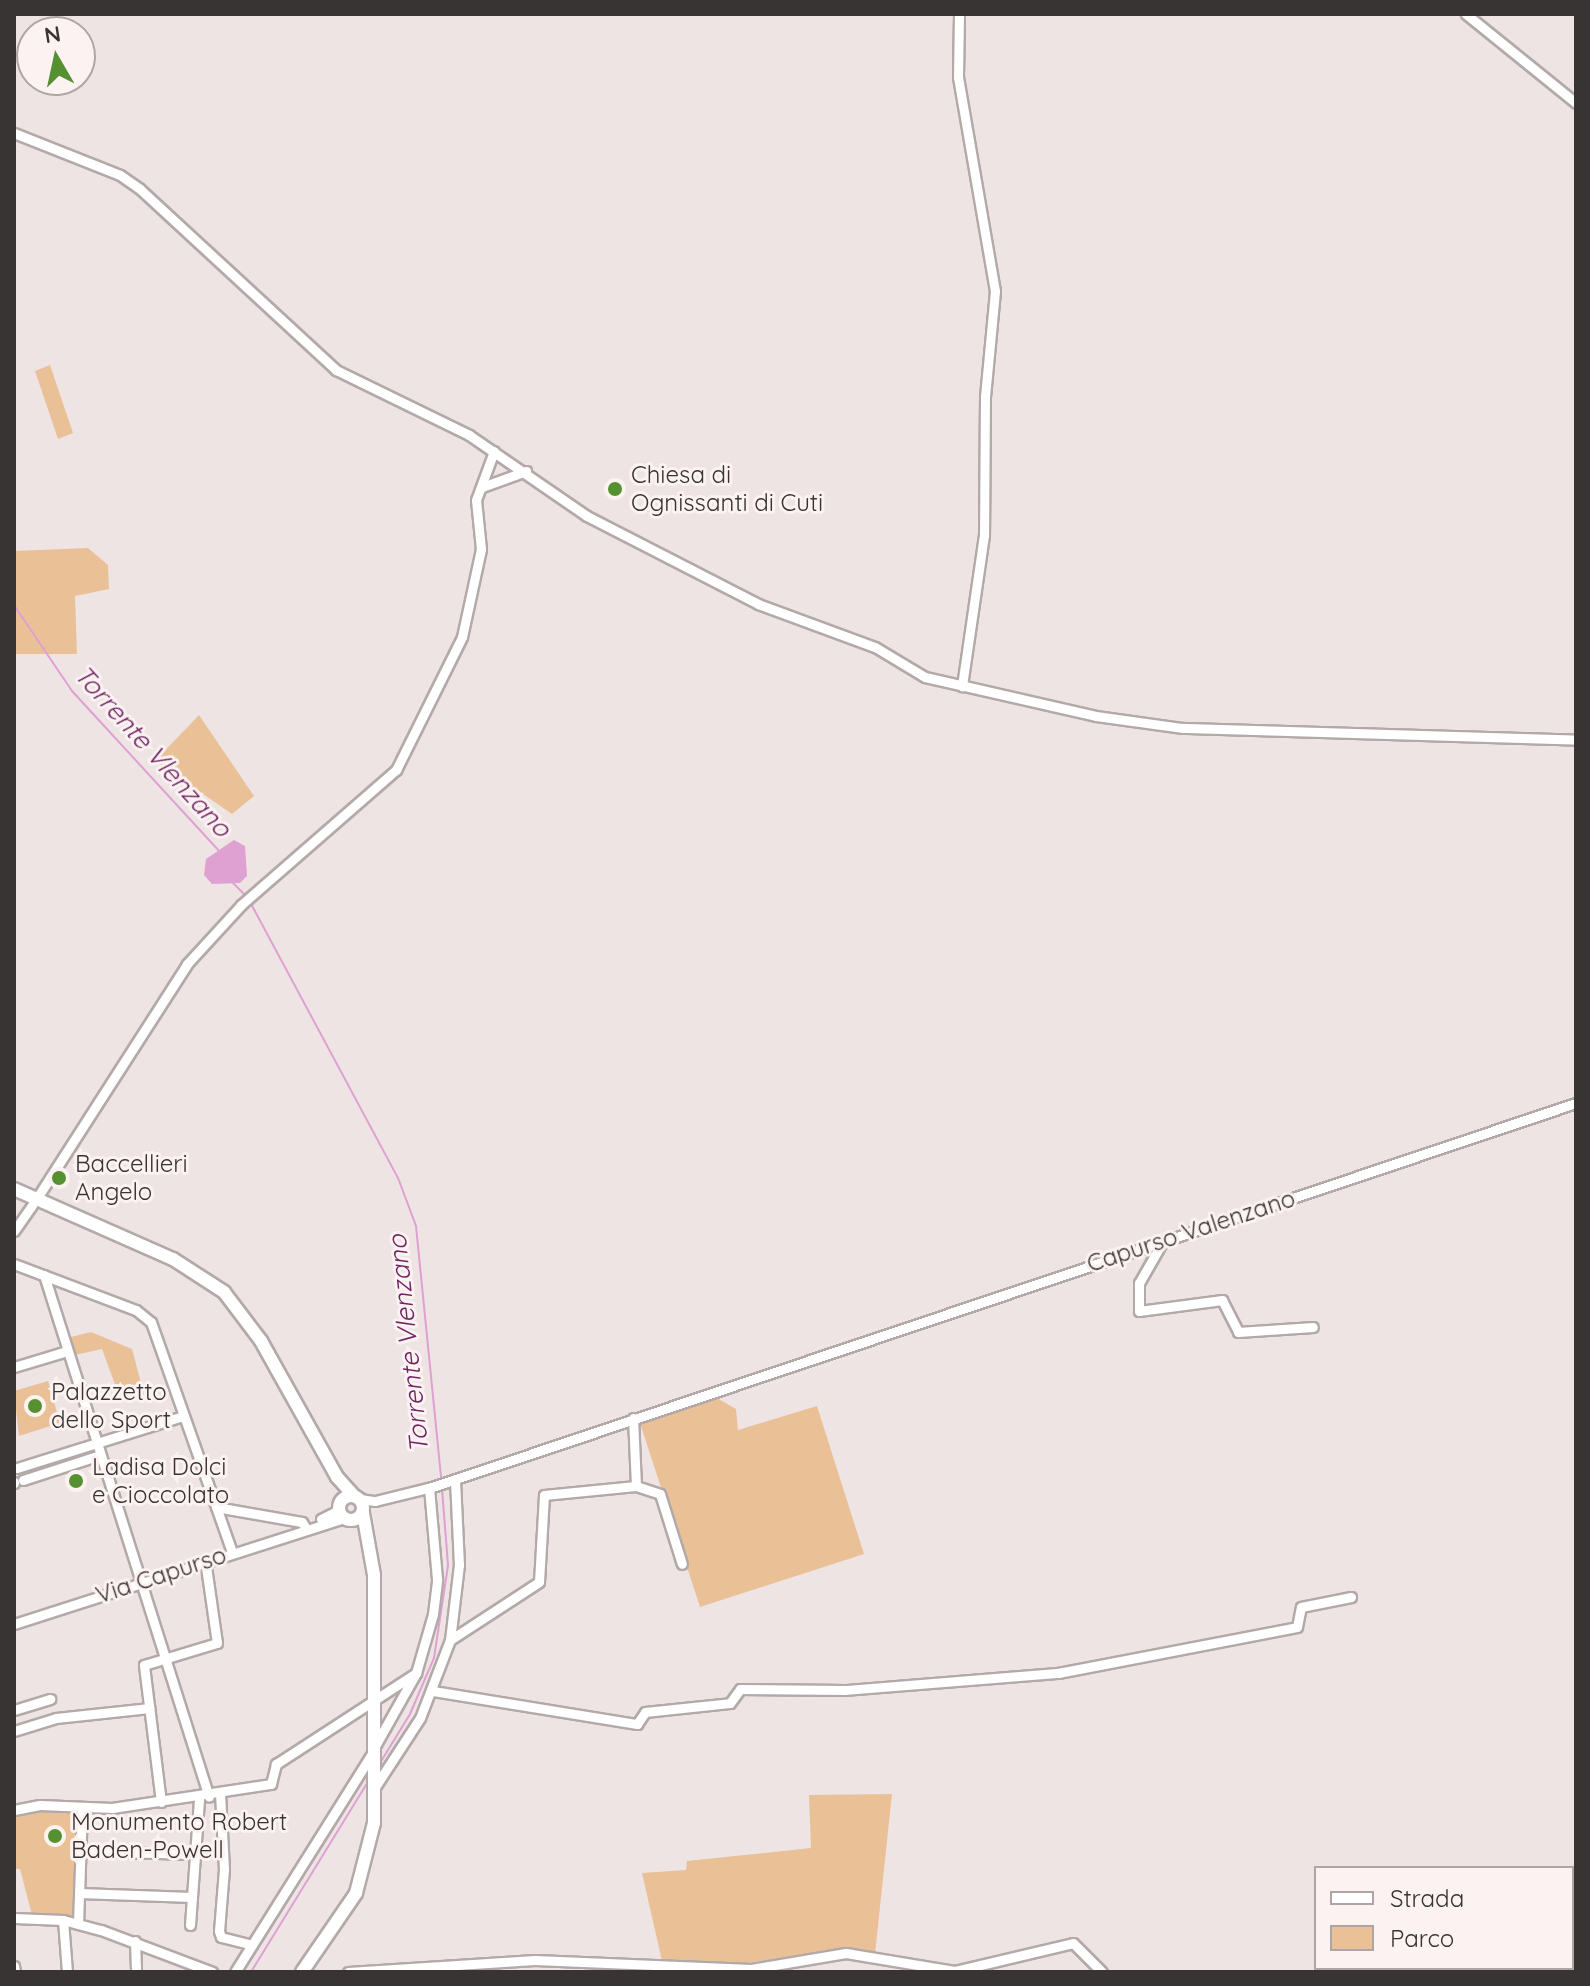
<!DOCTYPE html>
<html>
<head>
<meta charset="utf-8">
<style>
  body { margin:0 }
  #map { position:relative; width:1590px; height:1986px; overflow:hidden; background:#eee4e4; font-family:Quicksand,sans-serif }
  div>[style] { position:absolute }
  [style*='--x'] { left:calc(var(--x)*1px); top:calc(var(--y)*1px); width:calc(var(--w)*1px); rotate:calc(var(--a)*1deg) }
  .green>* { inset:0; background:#eac097 }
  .water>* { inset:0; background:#dfa0d2 }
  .stream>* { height:2px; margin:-1px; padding:0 1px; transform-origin:1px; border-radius:1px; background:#dfa0d2 }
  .roads { filter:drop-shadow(2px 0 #b3a9a9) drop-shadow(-2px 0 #b3a9a9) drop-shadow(0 2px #b3a9a9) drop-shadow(0 -2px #b3a9a9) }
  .minor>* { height:9px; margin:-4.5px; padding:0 4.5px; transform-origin:4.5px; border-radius:4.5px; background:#fff }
  .major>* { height:12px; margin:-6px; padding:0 6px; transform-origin:6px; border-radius:6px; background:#fff }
  .major>.ring { margin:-6px; padding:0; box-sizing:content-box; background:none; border:12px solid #fff; border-radius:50% }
  .dots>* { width:22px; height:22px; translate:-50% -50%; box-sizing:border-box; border:4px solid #fcf2f1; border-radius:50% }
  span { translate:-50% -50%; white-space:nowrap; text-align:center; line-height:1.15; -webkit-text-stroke:6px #fcf2f1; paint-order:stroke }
  .poi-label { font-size:24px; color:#383434 }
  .left { translate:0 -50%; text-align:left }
  .street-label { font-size:24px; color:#383434 }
  .water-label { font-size:26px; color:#6e2463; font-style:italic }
  .frame { position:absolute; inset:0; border:16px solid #383434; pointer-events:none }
  .legend { position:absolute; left:1314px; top:1866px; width:260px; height:104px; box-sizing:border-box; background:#fcf2f1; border:2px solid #aea6a5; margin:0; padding:10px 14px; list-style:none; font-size:24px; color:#383434 }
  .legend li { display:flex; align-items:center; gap:16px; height:40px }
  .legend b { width:40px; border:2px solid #aea6a5 }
  .north { position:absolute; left:16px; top:16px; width:80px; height:80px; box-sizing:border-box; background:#fcf2f1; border:2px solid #aea6a5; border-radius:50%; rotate:351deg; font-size:22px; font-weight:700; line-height:32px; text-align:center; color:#383434 }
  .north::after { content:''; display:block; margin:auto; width:28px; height:36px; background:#559131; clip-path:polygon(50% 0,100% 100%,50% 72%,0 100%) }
</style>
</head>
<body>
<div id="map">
  <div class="green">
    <div style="clip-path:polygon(50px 365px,73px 433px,58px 439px,35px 371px)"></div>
    <div style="clip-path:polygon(88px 548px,108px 565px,109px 589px,75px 596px,77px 654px,14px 654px,14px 551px)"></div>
    <div style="clip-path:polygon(199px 715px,254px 796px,232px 814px,155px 761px)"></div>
    <div style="clip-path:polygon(91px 1332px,132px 1349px,144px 1394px,121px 1401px,102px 1349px,75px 1355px,71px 1337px)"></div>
    <div style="clip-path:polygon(48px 1381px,60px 1423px,19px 1436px,14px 1391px)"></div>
    <div style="clip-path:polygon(715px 1397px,736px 1409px,738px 1430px,817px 1406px,864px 1554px,700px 1607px,640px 1423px)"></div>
    <div style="clip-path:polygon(892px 1794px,875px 1954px,821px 1952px,740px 1964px,662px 1961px,642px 1873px,686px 1870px,687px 1861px,811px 1848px,809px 1795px)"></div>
    <div style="clip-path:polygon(82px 1807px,78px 1924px,33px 1919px,20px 1869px,14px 1869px,14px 1810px)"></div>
  </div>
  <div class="water">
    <div style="clip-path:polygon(234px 840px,245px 846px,247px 876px,240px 883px,212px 884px,204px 875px,206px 859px)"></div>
  </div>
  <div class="stream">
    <div style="--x:14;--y:605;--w:104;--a:56"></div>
    <div style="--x:72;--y:691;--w:216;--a:47.4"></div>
    <div style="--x:232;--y:882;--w:21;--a:45"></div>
    <div style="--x:250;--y:902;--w:313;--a:61.8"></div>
    <div style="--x:398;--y:1178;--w:51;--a:69.4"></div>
    <div style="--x:416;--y:1226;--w:253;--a:84.3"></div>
    <div style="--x:380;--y:1763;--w:57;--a:-58.5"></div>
    <div style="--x:410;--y:1714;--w:61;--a:-66.8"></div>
    <div style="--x:434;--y:1658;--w:94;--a:-81.4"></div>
    <div style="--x:448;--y:1565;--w:76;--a:-94.5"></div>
    <div style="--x:251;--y:1972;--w:223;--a:-58.4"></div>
  </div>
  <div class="roads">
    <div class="minor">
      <div style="--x:959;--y:14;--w:63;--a:90.9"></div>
      <div style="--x:958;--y:77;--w:217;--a:80.2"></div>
      <div style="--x:995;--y:291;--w:105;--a:95.4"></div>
      <div style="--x:985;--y:396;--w:139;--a:90.4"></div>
      <div style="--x:984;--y:535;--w:153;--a:98.3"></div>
      <div style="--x:1466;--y:14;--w:141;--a:39"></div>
      <div style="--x:14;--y:133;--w:114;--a:21.6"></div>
      <div style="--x:120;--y:175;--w:24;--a:35"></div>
      <div style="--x:140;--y:189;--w:267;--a:42.7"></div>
      <div style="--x:336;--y:370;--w:148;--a:26"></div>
      <div style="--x:469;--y:435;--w:143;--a:34.5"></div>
      <div style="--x:587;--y:516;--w:192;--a:27.2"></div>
      <div style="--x:758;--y:604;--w:125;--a:20.2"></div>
      <div style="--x:875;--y:647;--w:58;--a:31"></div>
      <div style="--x:925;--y:677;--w:175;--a:12.8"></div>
      <div style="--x:1096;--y:716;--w:88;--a:7.9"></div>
      <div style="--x:1183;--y:728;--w:393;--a:1.7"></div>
      <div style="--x:482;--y:487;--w:47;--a:-20"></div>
      <div style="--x:37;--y:1198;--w:278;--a:-57.3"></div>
      <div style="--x:187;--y:964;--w:80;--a:-47.5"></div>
      <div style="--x:241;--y:905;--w:206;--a:-41.1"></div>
      <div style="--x:396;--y:770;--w:148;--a:-63.6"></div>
      <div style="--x:462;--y:637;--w:90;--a:-77.8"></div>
      <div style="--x:481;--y:549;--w:49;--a:-95.8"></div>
      <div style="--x:476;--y:500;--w:52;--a:-69.8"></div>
      <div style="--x:14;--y:1231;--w:32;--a:-55"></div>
      <div style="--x:1163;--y:1241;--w:48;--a:119.7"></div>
      <div style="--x:1139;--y:1283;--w:28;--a:90"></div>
      <div style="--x:1139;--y:1311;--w:84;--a:-7.5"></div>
      <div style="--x:1222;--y:1300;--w:36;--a:63"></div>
      <div style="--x:1238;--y:1332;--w:75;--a:-3.8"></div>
      <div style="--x:14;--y:1264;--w:130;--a:20.7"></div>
      <div style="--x:136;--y:1310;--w:19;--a:39"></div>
      <div style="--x:151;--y:1322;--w:244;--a:70.6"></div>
      <div style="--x:44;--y:1275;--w:547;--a:72.46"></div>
      <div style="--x:14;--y:1367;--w:55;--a:-16.8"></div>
      <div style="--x:17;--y:1468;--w:174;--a:-17.4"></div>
      <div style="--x:23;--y:1480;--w:81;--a:-18"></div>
      <div style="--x:14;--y:1483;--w:1;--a:-90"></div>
      <div style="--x:636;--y:1486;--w:25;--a:18"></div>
      <div style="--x:660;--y:1494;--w:73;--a:72.6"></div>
      <div style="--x:360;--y:1499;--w:15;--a:8"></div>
      <div style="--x:375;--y:1501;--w:59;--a:-13.8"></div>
      <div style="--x:432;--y:1487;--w:1207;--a:-18.56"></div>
      <div style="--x:216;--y:1507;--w:87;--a:9.9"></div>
      <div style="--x:302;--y:1522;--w:6;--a:59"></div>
      <div style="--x:321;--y:1519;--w:20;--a:-27"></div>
      <div style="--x:14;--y:1624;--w:347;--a:-17.8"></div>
      <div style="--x:450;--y:1640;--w:106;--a:-33.1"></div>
      <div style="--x:539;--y:1582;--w:87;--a:-86.7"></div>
      <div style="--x:544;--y:1495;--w:92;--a:-5.6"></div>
      <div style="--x:636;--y:1486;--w:68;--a:-92.5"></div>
      <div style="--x:433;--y:1691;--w:207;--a:9.2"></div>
      <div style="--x:637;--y:1724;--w:14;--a:-56"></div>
      <div style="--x:645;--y:1712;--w:85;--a:-6"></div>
      <div style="--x:730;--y:1703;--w:17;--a:-54"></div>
      <div style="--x:740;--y:1689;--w:105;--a:0.5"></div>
      <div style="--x:845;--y:1690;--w:214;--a:-4.6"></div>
      <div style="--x:1058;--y:1673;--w:243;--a:-10.9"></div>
      <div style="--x:1297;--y:1627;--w:20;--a:-79"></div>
      <div style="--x:1301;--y:1607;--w:51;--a:-11.3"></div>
      <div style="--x:14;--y:1710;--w:38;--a:-17"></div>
      <div style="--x:14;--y:1731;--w:44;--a:-17.2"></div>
      <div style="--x:56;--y:1718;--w:94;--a:-6.1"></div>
      <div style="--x:375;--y:1746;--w:84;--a:-60.7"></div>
      <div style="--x:416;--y:1673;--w:61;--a:-73.9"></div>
      <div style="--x:433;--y:1614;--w:35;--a:-83"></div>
      <div style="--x:437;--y:1579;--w:91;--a:-95"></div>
      <div style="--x:375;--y:1787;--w:82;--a:-56.9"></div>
      <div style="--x:420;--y:1718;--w:84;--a:-69"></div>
      <div style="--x:450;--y:1640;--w:76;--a:-83.2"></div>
      <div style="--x:459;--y:1565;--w:86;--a:-92.7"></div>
      <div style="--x:220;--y:1793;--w:76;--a:87"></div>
      <div style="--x:224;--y:1869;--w:62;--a:94.6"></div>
      <div style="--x:219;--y:1931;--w:6;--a:72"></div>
      <div style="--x:221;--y:1937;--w:32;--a:14"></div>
      <div style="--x:161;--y:1802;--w:138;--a:-97.1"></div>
      <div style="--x:144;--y:1665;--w:76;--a:-16.8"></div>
      <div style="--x:217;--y:1643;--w:84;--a:-98.2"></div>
      <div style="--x:14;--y:1810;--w:26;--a:-11"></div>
      <div style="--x:40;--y:1805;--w:72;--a:2.4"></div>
      <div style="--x:112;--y:1808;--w:161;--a:-8.6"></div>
      <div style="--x:271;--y:1784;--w:21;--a:-76"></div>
      <div style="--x:276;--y:1764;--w:167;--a:-33"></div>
      <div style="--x:81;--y:1851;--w:114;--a:1.5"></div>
      <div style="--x:79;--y:1893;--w:113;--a:2"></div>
      <div style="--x:14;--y:1918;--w:49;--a:2.3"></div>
      <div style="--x:63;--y:1920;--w:39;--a:15"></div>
      <div style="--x:101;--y:1930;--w:119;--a:20.7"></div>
      <div style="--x:63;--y:1920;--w:52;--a:85.6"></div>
      <div style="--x:78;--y:1924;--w:117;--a:-88"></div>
      <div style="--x:190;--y:1925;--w:127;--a:-85.9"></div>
      <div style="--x:135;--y:1941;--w:31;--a:88"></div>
      <div style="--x:14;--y:1966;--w:6;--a:81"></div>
      <div style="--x:235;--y:1972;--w:260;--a:-57.9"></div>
      <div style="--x:348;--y:1972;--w:187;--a:-3.7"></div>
      <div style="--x:535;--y:1960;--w:216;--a:2.4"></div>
      <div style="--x:751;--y:1969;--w:96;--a:-9.6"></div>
      <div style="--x:846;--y:1953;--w:110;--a:9.4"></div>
      <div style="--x:955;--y:1971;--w:121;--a:-13.3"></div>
      <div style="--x:1073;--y:1943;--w:41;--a:45"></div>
    </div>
    <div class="major">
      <div style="--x:14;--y:1189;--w:174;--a:23.8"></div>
      <div style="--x:173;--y:1259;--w:61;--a:32.9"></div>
      <div style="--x:224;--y:1292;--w:61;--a:52.9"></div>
      <div style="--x:261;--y:1341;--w:156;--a:60.8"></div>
      <div style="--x:337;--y:1477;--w:25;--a:48"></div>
      <div class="ring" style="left:339px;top:1496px;width:12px;height:12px"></div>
      <div style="--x:302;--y:1972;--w:96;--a:-55.6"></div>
      <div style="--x:356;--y:1893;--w:72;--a:-75.6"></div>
      <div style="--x:374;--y:1823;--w:248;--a:-90"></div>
      <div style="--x:374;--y:1575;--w:63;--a:-100.1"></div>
    </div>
  </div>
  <div class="dots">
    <div style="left:615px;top:489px;background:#559131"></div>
    <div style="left:59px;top:1178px;background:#559131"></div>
    <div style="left:35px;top:1406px;background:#559131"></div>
    <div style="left:76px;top:1481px;background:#559131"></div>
    <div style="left:55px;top:1836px;background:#559131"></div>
  </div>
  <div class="poi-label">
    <span class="left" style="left:631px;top:489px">Chiesa di<br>Ognissanti di Cuti</span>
    <span class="left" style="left:75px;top:1178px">Baccellieri<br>Angelo</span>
    <span class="left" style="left:51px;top:1406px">Palazzetto<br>dello Sport</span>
    <span class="left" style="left:92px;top:1481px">Ladisa Dolci<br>e Cioccolato</span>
    <span class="left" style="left:71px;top:1836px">Monumento Robert<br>Baden-Powell</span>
  </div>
  <div class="street-label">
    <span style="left:1191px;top:1231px;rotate:-18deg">Capurso Valenzano</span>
    <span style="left:161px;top:1575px;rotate:-18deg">Via Capurso</span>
  </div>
  <div class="water-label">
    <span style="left:153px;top:751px;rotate:48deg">Torrente Vlenzano</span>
    <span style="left:408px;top:1344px;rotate:-96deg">Torrente Vlenzano</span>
  </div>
  <div class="frame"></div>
  <ul class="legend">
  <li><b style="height:10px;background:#fff"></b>Strada</li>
  <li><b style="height:22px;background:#eac097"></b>Parco</li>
  </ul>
  <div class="north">N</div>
</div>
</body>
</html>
